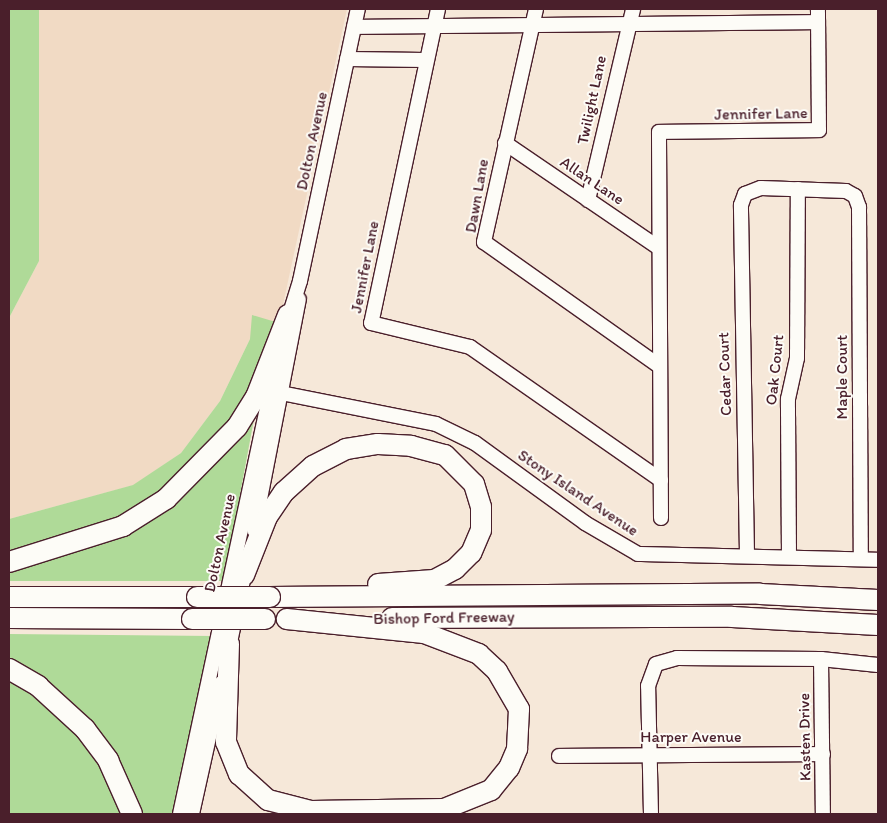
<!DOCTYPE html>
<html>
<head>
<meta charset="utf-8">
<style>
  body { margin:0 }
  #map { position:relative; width:887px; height:823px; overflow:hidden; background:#f6e8d9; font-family:Itim,sans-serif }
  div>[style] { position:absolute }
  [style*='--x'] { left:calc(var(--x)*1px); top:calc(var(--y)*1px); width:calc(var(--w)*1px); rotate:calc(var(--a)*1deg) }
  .built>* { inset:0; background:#f1dac4 }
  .green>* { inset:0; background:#afda98 }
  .roads { filter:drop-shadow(1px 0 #4a1f2b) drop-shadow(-1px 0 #4a1f2b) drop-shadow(0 1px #4a1f2b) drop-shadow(0 -1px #4a1f2b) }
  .minor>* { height:14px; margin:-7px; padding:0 7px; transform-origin:7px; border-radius:7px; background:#fdfcf7 }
  .highway>* { height:20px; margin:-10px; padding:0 10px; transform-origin:10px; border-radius:10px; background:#fdfcf7 }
  .bridges { filter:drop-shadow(1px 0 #4a1f2b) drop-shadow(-1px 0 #4a1f2b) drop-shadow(0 1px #4a1f2b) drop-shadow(0 -1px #4a1f2b) }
  .highway-bridge>* { height:20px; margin:-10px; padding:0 10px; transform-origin:10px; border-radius:10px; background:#fdfcf7 }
  span { translate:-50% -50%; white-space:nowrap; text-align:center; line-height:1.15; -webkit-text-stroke:4px #fdfcf7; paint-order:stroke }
  .street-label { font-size:16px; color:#4a1f2b }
  .frame { position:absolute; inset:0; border:10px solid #4a1f2b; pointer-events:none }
</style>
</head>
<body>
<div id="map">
  <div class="built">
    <div style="clip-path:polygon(39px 9px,347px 9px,279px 323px,250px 339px,220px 401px,181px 453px,134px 485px,9px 519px,9px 318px,39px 261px)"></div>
  </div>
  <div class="green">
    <div style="clip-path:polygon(9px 9px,39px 9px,39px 261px,9px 318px)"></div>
    <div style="clip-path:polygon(252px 315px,279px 323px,252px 389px,219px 440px,166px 490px,113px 522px,9px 557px,9px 519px,133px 485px,181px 453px,220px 401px,250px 339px)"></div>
    <div style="clip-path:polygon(254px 419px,224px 581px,9px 581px,9px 571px,101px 542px,183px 495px)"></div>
    <div style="clip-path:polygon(9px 634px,213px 636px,173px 814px,139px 814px,116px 760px,9px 662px)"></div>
    <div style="clip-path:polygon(9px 678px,48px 702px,81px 731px,104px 767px,124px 814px,9px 814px)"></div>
  </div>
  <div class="roads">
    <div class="minor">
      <div style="--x:438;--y:9;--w:321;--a:102"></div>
      <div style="--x:371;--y:323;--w:102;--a:13.6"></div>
      <div style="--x:470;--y:347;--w:233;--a:34.9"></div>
      <div style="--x:536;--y:9;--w:239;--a:102.6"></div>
      <div style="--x:484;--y:242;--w:213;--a:35.3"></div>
      <div style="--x:354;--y:27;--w:464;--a:-0.6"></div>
      <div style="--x:347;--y:59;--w:78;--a:0.7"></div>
      <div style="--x:505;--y:143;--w:186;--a:34.3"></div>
      <div style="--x:588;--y:200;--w:196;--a:-76.7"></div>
      <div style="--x:287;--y:323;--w:44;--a:-72.8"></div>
      <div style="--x:300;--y:281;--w:278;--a:-78"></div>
      <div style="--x:271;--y:391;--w:168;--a:11.3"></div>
      <div style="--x:436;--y:424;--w:43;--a:26"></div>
      <div style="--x:475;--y:443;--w:136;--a:36"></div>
      <div style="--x:585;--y:523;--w:61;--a:30.3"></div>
      <div style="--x:638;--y:554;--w:240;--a:1.4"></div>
      <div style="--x:661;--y:518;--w:386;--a:-90.3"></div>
      <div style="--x:659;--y:132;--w:160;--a:-0.7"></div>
      <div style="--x:819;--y:130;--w:121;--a:-90.5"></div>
      <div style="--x:254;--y:530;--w:235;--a:-79"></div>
      <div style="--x:747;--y:554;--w:349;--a:-91"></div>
      <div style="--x:741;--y:205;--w:12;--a:-70"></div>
      <div style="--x:745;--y:194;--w:17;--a:-21"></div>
      <div style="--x:761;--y:188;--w:85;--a:2"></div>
      <div style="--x:846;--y:191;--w:10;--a:29"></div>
      <div style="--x:855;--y:196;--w:12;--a:70"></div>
      <div style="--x:859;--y:207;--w:352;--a:89.7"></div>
      <div style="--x:789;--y:555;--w:156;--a:-90.4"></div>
      <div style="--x:788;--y:399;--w:42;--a:-77.6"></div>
      <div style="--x:797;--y:358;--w:169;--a:-89.7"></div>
      <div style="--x:228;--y:652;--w:88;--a:-78.2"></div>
      <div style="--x:821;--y:659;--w:155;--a:89.3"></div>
      <div style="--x:559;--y:756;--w:264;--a:-0.4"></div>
      <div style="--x:180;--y:814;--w:461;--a:-77.9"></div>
      <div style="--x:192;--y:814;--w:134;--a:-77.5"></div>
      <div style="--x:651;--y:814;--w:128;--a:-91.3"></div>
      <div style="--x:648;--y:686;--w:23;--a:-70"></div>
      <div style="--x:656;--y:664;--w:22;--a:-16"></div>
      <div style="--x:677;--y:658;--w:144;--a:0.4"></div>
      <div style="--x:821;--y:659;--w:57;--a:6"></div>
    </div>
    <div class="highway">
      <div style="--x:9;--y:562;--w:120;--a:-17.5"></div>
      <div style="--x:123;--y:526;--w:51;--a:-32.1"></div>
      <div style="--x:166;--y:499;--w:101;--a:-45.4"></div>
      <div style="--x:237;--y:427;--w:36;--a:-58"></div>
      <div style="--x:256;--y:397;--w:88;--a:-68.7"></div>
      <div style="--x:244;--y:575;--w:62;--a:-68.4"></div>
      <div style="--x:267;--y:517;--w:30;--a:-56"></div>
      <div style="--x:284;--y:492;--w:39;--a:-42"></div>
      <div style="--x:313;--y:466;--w:37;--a:-27"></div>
      <div style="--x:346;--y:449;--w:32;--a:-9"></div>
      <div style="--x:378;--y:444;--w:33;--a:3"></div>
      <div style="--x:411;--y:446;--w:35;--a:15"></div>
      <div style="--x:445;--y:455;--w:41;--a:45"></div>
      <div style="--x:474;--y:484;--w:24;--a:73"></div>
      <div style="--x:481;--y:507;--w:23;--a:90"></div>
      <div style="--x:481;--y:530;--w:25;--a:113"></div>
      <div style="--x:471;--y:553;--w:23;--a:135"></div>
      <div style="--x:455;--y:569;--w:24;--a:152"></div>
      <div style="--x:434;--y:580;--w:56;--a:175.9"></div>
      <div style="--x:9;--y:597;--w:188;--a:0"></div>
      <div style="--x:270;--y:597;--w:490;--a:-0.4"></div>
      <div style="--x:760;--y:594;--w:118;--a:2.9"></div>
      <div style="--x:9;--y:618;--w:183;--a:0.3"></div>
      <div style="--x:392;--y:618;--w:340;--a:-0.2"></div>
      <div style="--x:732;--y:617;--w:146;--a:3.1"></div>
      <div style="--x:229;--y:644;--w:98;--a:91.8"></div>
      <div style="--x:226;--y:742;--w:35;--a:68"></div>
      <div style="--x:239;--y:774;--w:39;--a:42"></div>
      <div style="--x:268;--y:800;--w:44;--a:14.3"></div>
      <div style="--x:311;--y:811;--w:133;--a:-0.9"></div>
      <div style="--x:444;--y:809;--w:51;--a:-22"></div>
      <div style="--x:491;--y:790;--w:28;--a:-51"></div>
      <div style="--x:509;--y:768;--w:21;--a:-67"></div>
      <div style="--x:517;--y:749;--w:40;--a:-87.1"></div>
      <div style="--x:519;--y:709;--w:44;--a:-120.1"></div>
      <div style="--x:497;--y:671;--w:25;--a:-137"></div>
      <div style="--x:479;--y:654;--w:59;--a:-159.1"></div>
      <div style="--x:424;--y:633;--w:138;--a:-174.2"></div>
      <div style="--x:9;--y:669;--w:34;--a:30"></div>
      <div style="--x:38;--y:686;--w:64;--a:42.5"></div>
      <div style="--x:85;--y:729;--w:39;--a:53"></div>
      <div style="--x:108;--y:760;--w:59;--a:66"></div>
    </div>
  </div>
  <div class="bridges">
    <div class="highway-bridge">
      <div style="--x:197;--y:597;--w:73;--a:0"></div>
      <div style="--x:192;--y:619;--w:73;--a:0"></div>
    </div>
  </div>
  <div class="street-label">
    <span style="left:592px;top:100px;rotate:-78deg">Twilight Lane</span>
    <span style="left:761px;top:114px;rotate:-1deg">Jennifer Lane</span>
    <span style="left:312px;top:141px;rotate:-78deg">Dolton Avenue</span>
    <span style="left:592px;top:181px;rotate:34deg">Allan Lane</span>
    <span style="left:477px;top:196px;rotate:-80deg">Dawn Lane</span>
    <span style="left:365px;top:267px;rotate:-79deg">Jennifer Lane</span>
    <span style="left:775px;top:370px;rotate:-84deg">Oak Court</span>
    <span style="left:725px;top:374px;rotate:-92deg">Cedar Court</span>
    <span style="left:842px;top:377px;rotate:-90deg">Maple Court</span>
    <span style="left:578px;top:493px;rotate:34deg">Stony Island Avenue</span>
    <span style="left:220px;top:543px;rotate:-78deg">Dolton Avenue</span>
    <span style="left:444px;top:618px;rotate:-1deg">Bishop Ford Freeway</span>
    <span style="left:691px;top:737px">Harper Avenue</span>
    <span style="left:805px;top:737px;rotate:-91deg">Kasten Drive</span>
  </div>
  <div class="frame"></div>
</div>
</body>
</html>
